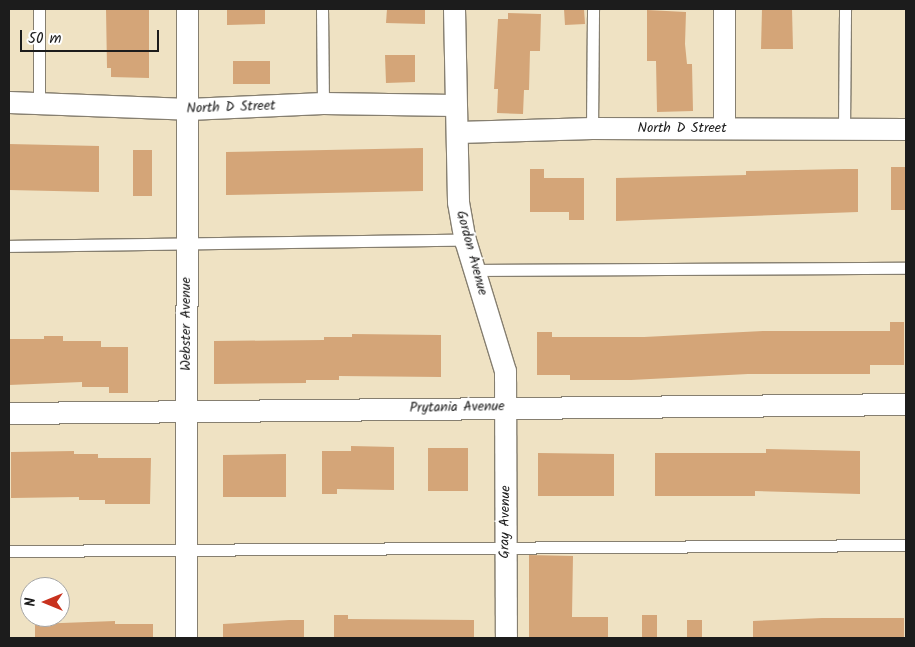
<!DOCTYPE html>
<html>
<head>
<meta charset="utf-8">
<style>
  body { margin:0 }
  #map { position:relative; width:915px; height:647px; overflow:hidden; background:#efe2c3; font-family:Kalam,sans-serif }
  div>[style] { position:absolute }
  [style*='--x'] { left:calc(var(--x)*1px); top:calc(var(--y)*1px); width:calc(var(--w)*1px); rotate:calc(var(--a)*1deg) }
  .building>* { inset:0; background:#d4a578 }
  .roads { filter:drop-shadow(1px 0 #867f70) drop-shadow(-1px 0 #867f70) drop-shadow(0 1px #867f70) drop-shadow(0 -1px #867f70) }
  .lane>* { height:11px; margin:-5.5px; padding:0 5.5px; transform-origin:5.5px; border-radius:5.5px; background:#fff }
  .street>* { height:21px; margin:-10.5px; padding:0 10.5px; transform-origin:10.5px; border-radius:10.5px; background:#fff }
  span { translate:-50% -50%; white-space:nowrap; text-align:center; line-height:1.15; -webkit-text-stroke:4px #fff; paint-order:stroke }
  .street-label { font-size:14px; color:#1c1c1c }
  .frame { position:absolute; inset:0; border:10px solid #1c1c1c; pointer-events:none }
  .north { position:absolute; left:20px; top:577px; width:50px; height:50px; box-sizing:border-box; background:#fff; border:1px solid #a4a4a4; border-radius:50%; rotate:270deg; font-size:14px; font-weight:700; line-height:20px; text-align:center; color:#1c1c1c }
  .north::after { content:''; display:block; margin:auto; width:18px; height:22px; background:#c8321e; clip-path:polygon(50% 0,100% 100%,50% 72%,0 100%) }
  .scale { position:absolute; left:20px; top:30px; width:139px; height:22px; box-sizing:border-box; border:2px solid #1c1c1c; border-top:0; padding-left:6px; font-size:15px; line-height:18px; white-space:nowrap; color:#1c1c1c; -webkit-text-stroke:4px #fff; paint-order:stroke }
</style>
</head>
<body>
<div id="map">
  <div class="building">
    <div style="clip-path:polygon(106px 9px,149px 9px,149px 78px,111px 77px,111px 68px,107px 68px)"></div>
    <div style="clip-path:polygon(227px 9px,265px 9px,265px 24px,227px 25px)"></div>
    <div style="clip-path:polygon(387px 9px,425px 9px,425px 24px,386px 23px)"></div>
    <div style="clip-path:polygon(564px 9px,584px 9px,585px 24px,565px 25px)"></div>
    <div style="clip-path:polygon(762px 9px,792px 9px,793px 49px,761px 49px)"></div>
    <div style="clip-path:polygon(647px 10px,686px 12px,685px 44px,687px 64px,692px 64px,693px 111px,657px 112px,656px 61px,647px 61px)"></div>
    <div style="clip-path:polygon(508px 13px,541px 14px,540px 51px,530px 51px,529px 90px,524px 90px,523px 114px,497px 113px,498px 89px,494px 89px,498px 19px,508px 19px)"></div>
    <div style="clip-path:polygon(385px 55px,415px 55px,415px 82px,386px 83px)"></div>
    <div style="clip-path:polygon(233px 61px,270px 61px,270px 84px,233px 84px)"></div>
    <div style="clip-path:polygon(9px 144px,99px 146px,99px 192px,9px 190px)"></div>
    <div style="clip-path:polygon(423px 148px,423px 191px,226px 195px,226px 152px)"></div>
    <div style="clip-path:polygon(133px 150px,152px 150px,152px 196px,133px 196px)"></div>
    <div style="clip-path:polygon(891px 167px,906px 167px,906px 210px,891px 210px)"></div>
    <div style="clip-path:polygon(530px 169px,544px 169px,544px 178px,584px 178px,584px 220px,569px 220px,569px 212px,530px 212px)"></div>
    <div style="clip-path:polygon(844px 169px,858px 169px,858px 212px,616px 221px,616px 178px,746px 175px,746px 171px)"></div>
    <div style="clip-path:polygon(890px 322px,904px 322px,904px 365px,870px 365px,870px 374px,748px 374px,631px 380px,570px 380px,570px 375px,537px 375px,537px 332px,552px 332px,552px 337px,644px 337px,763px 331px,890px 331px)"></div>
    <div style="clip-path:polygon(352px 334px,441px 335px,441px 377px,339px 376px,339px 380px,306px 380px,306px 383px,214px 384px,214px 341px,324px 340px,324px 337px,352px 337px)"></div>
    <div style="clip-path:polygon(44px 336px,63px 336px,63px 341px,101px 341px,101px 347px,128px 347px,128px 393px,109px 393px,109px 387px,82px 387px,82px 382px,9px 385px,9px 339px,44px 339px)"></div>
    <div style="clip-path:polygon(351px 446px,394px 447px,394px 490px,337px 489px,337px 494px,322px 494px,322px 451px,351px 451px)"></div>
    <div style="clip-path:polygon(428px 448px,468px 448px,468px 491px,428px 491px)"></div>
    <div style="clip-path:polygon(766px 449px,860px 451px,860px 494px,755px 491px,755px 496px,655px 496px,655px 453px,766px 453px)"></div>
    <div style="clip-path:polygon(74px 451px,74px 454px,98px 454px,98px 458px,151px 458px,150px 504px,105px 504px,105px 500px,79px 500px,79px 497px,11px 498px,11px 452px)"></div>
    <div style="clip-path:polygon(538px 453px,614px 454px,614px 496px,538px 496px)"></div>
    <div style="clip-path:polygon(286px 454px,286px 497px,223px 497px,223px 455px)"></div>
    <div style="clip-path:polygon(529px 555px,573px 556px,572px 617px,608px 617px,608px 638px,529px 638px)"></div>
    <div style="clip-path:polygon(334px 615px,348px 615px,348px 619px,474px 620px,474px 638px,334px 638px)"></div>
    <div style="clip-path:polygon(642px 615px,657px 615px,657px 638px,642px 638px)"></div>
    <div style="clip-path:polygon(822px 618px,904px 618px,904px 638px,753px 638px,753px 621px)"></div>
    <div style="clip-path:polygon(289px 620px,304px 620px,304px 638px,223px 638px,223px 624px)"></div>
    <div style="clip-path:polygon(687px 620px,702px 620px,702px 638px,687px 638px)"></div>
    <div style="clip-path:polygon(115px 621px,115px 624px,153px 624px,153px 638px,35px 638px,35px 624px)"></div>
  </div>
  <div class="roads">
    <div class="lane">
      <div style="--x:322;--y:9;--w:94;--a:89.4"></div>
      <div style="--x:39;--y:103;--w:94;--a:-90"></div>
      <div style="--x:592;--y:128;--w:119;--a:-89.5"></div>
      <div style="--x:844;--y:128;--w:119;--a:-89.5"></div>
      <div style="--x:9;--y:246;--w:456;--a:-0.8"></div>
      <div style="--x:475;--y:270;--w:431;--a:-0.3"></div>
      <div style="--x:9;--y:551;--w:897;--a:-0.38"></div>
    </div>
    <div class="street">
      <div style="--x:454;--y:9;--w:193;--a:88.8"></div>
      <div style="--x:458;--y:202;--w:39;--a:80"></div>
      <div style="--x:465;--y:240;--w:137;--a:73"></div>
      <div style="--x:505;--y:371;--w:267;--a:89.8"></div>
      <div style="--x:9;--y:102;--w:179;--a:2.2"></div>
      <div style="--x:188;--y:109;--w:135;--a:-2.5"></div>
      <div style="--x:323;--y:103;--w:131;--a:0.9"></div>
      <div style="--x:724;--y:128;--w:119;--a:-90"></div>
      <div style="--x:458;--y:132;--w:134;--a:-1.7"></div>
      <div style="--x:592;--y:128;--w:314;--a:0.2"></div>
      <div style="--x:9;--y:413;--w:897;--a:-0.57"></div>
      <div style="--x:186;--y:638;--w:629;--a:-89.91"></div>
    </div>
  </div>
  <div class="street-label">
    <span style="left:231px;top:107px;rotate:-2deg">North D Street</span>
    <span style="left:682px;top:128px">North D Street</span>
    <span style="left:472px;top:253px;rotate:75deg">Gordon Avenue</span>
    <span style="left:186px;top:324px;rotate:-90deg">Webster Avenue</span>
    <span style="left:457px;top:407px;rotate:-1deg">Prytania Avenue</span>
    <span style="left:505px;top:522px;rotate:-89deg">Gray Avenue</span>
  </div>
  <div class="frame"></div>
  <div class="north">N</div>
  <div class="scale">50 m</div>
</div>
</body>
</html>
